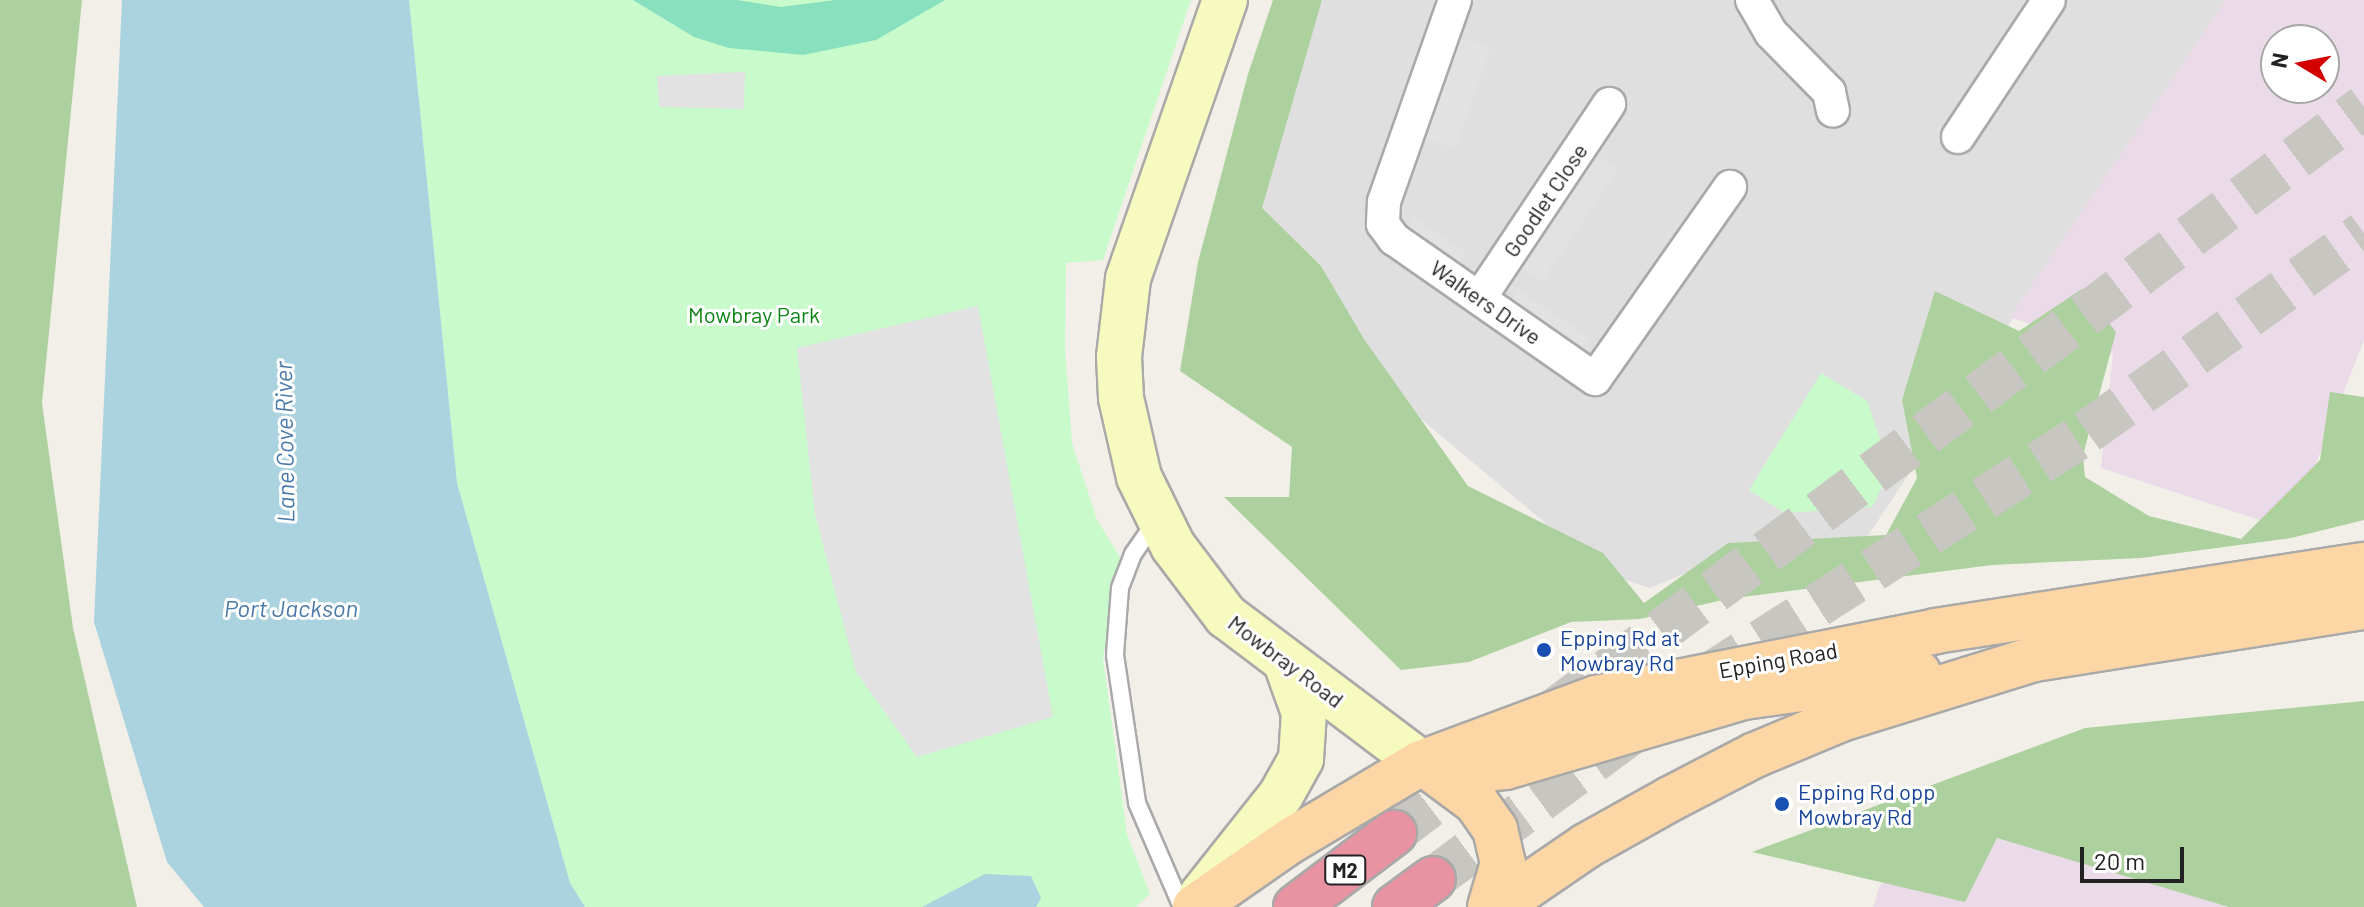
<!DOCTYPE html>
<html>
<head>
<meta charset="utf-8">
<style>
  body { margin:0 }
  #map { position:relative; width:2364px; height:907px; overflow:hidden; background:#f2efe9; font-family:Barlow,sans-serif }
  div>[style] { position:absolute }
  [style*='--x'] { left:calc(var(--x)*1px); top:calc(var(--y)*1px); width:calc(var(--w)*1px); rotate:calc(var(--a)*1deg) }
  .residential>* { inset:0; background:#e0dfdf }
  .industrial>* { inset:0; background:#ebdbe8 }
  .forest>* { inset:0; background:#add19e }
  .park>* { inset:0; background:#c8facc }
  .pitch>* { inset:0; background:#88e0be }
  .parking>* { inset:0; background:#e2e2e2 }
  .water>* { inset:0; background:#aad3df }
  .highway-tunnel>* { height:44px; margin-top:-22px; transform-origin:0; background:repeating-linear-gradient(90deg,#c8c6c1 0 44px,transparent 0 66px) }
  .roads { filter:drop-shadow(2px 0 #a9a9a9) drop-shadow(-2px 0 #a9a9a9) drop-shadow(0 2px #a9a9a9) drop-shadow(0 -2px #a9a9a9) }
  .lane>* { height:16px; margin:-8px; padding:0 8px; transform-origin:8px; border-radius:8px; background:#fff }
  .street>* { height:32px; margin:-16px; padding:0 16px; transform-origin:16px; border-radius:16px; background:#fff }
  .secondary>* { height:44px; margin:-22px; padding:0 22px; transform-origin:22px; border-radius:22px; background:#f7fabf }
  .primary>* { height:44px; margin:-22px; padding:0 22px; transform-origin:22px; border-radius:22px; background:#fcd6a4 }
  .highway>* { height:44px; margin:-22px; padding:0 22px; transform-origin:22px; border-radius:22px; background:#e892a2 }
  .dots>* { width:22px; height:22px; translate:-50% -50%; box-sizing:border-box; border:4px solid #fff; border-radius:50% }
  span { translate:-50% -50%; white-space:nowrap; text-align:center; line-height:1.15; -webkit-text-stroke:6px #fff; paint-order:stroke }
  .shield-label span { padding:2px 6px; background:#fff; border:2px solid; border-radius:6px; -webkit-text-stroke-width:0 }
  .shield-label { font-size:20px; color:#222; font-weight:700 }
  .street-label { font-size:22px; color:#222 }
  .park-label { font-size:22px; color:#0c8416 }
  .transit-label { font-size:22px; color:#164399 }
  .left { translate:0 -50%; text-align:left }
  .water-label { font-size:24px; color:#4a7aab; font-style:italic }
  .north { position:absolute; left:2260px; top:24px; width:80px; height:80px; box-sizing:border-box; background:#fff; border:2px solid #a7a7a7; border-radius:50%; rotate:280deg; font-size:22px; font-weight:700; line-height:32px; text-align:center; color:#222 }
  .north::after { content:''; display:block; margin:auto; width:28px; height:36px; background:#d40000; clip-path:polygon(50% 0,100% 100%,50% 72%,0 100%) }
  .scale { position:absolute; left:2080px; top:847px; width:104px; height:36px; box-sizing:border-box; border:4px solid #222; border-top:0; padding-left:10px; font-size:24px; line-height:28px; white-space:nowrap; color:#222; -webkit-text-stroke:6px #fff; paint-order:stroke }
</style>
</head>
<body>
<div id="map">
  <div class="residential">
    <div style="clip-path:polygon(1322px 0,2226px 0,1867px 537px,1743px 549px,1650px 588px,1605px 573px,1299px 317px,1250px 223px)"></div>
  </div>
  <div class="industrial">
    <div style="clip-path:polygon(evenodd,2226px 0,2364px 0,2364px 340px,2290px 530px,2101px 468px,2113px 354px,2010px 317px,2226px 0,2276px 40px,2324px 40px,2324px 88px,2276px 88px,2276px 40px)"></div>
    <div style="clip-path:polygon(1993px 827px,2262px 907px,1873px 907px,1880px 885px)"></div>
  </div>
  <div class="forest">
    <div style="clip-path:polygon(0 0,82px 0,42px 403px,73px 628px,137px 907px,0 907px)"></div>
    <div style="clip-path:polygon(1273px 0,1322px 0,1262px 208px,1321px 266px,1364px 339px,1468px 486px,1603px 553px,1644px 603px,1728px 543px,1886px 535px,1917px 478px,1902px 400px,1935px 291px,2019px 331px,2082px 289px,2116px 332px,2083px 455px,2085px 477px,2149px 516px,2241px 539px,2320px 460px,2330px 392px,2364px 397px,2364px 520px,2291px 538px,2141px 558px,1992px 565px,1727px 599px,1640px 619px,1571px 622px,1469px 662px,1401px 670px,1224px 497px,1289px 497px,1292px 447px,1180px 371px,1198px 262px,1248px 74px)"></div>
    <div style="clip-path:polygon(2364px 701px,2364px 907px,2229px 907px,1997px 838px,1965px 902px,1752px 852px,2085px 728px)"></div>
  </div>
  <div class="park">
    <div style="clip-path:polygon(409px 0,1191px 0,1103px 260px,1066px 263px,1065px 349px,1072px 443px,1097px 520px,1120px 557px,1103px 658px,1127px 834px,1150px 894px,1136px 907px,585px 907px,570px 883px,457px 483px)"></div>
    <div style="clip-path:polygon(1821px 373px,1867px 401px,1884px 450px,1887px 477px,1872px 507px,1785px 513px,1749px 490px)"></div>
  </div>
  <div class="pitch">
    <div style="clip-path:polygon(633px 0,737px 0,781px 7px,835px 0,945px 0,876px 40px,803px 55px,729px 48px,694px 37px)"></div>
  </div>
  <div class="parking">
    <div style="clip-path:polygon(1460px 38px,1491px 47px,1455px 149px,1424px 138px)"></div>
    <div style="clip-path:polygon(745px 72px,744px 109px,659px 107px,657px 76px)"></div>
    <div style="clip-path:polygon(1594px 153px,1618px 168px,1542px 281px,1518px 264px)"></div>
    <div style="clip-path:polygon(1415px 219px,1466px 253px,1458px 265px,1407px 231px)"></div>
    <div style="clip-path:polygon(1518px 289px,1589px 338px,1580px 351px,1510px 303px)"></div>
    <div style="clip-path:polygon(978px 306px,1053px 717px,917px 757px,856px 672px,815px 514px,797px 348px)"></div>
  </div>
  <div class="water">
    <div style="clip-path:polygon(122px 0,409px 0,457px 483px,570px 883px,585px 907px,204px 907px,167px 862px,94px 622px)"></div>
    <div style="clip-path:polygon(985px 874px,1031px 876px,1041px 898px,1036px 907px,922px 907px)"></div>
  </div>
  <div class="highway-tunnel">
    <div style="--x:1706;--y:677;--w:453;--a:-32.7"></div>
    <div style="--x:2087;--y:432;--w:341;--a:-35.7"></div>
    <div style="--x:1555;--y:710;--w:1009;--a:-36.7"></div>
    <div style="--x:1394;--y:833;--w:113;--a:-37.5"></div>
    <div style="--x:1433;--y:879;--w:251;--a:-36.4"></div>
  </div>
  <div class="roads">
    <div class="lane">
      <div style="--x:1156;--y:521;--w:40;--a:124.9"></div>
      <div style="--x:1133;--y:554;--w:36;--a:111"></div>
      <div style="--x:1120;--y:588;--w:67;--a:94.3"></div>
      <div style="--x:1115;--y:655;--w:150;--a:81.5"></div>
      <div style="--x:1137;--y:803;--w:113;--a:66.6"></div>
    </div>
    <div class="street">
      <div style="--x:1455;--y:0;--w:214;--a:109.4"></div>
      <div style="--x:1384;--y:202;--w:22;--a:93"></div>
      <div style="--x:1383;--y:224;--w:19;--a:54"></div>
      <div style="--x:1394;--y:239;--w:245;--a:34.9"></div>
      <div style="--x:1595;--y:379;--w:235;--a:-54.9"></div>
      <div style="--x:1752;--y:0;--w:38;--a:60"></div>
      <div style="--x:1771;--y:33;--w:83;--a:45.5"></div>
      <div style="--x:1829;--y:92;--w:19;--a:78"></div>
      <div style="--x:1958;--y:137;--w:164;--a:-56.4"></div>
      <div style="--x:1481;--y:296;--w:231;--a:-56.3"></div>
    </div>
    <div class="secondary">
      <div style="--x:1225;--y:0;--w:295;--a:109.2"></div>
      <div style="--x:1128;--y:279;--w:79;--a:96.6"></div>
      <div style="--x:1119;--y:357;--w:41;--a:87.2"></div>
      <div style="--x:1121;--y:398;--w:81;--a:77.2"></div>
      <div style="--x:1139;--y:477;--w:77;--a:63.8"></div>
      <div style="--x:1173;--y:546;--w:88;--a:52.9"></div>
      <div style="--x:1226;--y:616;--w:244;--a:37"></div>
      <div style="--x:1201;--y:896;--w:129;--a:-51.6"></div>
      <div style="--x:1281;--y:795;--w:41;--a:-60.9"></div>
      <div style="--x:1301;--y:759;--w:46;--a:-86.3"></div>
      <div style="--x:1304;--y:713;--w:53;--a:-109.8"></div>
    </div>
    <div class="primary">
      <div style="--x:1429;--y:767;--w:59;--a:36.7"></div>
      <div style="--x:1476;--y:802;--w:33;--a:55"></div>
      <div style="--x:1495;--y:829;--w:35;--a:77"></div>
      <div style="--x:1503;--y:863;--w:46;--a:106.5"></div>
      <div style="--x:1437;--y:773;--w:69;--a:-5"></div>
      <div style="--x:1506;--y:767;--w:248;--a:-16.4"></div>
      <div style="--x:1744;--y:697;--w:176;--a:-7.9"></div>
      <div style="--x:1195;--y:907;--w:116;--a:-34.8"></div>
      <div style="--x:1290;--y:841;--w:152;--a:-30.8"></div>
      <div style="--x:1421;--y:763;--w:187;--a:-20.4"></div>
      <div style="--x:1596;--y:698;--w:347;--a:-11.1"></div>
      <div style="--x:1936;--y:631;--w:433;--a:-8.8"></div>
      <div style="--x:1497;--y:907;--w:108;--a:-34.4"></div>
      <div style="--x:1586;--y:846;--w:96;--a:-29.2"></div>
      <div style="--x:1670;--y:799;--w:96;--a:-27.4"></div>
      <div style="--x:1755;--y:755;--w:93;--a:-22.7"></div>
      <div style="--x:1841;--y:719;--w:202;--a:-17.3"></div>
      <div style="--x:2034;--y:659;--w:334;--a:-9"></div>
    </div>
    <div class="highway">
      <div style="--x:1296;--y:907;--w:123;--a:-37.1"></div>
      <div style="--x:1395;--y:907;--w:47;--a:-36.4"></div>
    </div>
  </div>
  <div class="dots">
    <div style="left:1544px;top:650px;background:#1a4fb4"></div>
    <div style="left:1782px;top:804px;background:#1a4fb4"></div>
  </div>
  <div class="shield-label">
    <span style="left:1345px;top:870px">M2</span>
  </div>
  <div class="street-label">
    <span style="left:1545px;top:200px;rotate:-56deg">Goodlet Close</span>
    <span style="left:1486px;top:302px;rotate:35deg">Walkers Drive</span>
    <span style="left:1778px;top:660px;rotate:-10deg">Epping Road</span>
    <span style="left:1286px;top:661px;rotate:37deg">Mowbray Road</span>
  </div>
  <div class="park-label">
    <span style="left:754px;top:315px">Mowbray Park</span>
  </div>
  <div class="transit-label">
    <span class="left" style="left:1560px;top:650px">Epping Rd at<br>Mowbray Rd</span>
    <span class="left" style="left:1798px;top:804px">Epping Rd opp<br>Mowbray Rd</span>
  </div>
  <div class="water-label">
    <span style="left:284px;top:442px;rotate:-91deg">Lane Cove River</span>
    <span style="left:291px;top:608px">Port Jackson</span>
  </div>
  <div class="north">N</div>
  <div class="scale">20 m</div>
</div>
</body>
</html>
